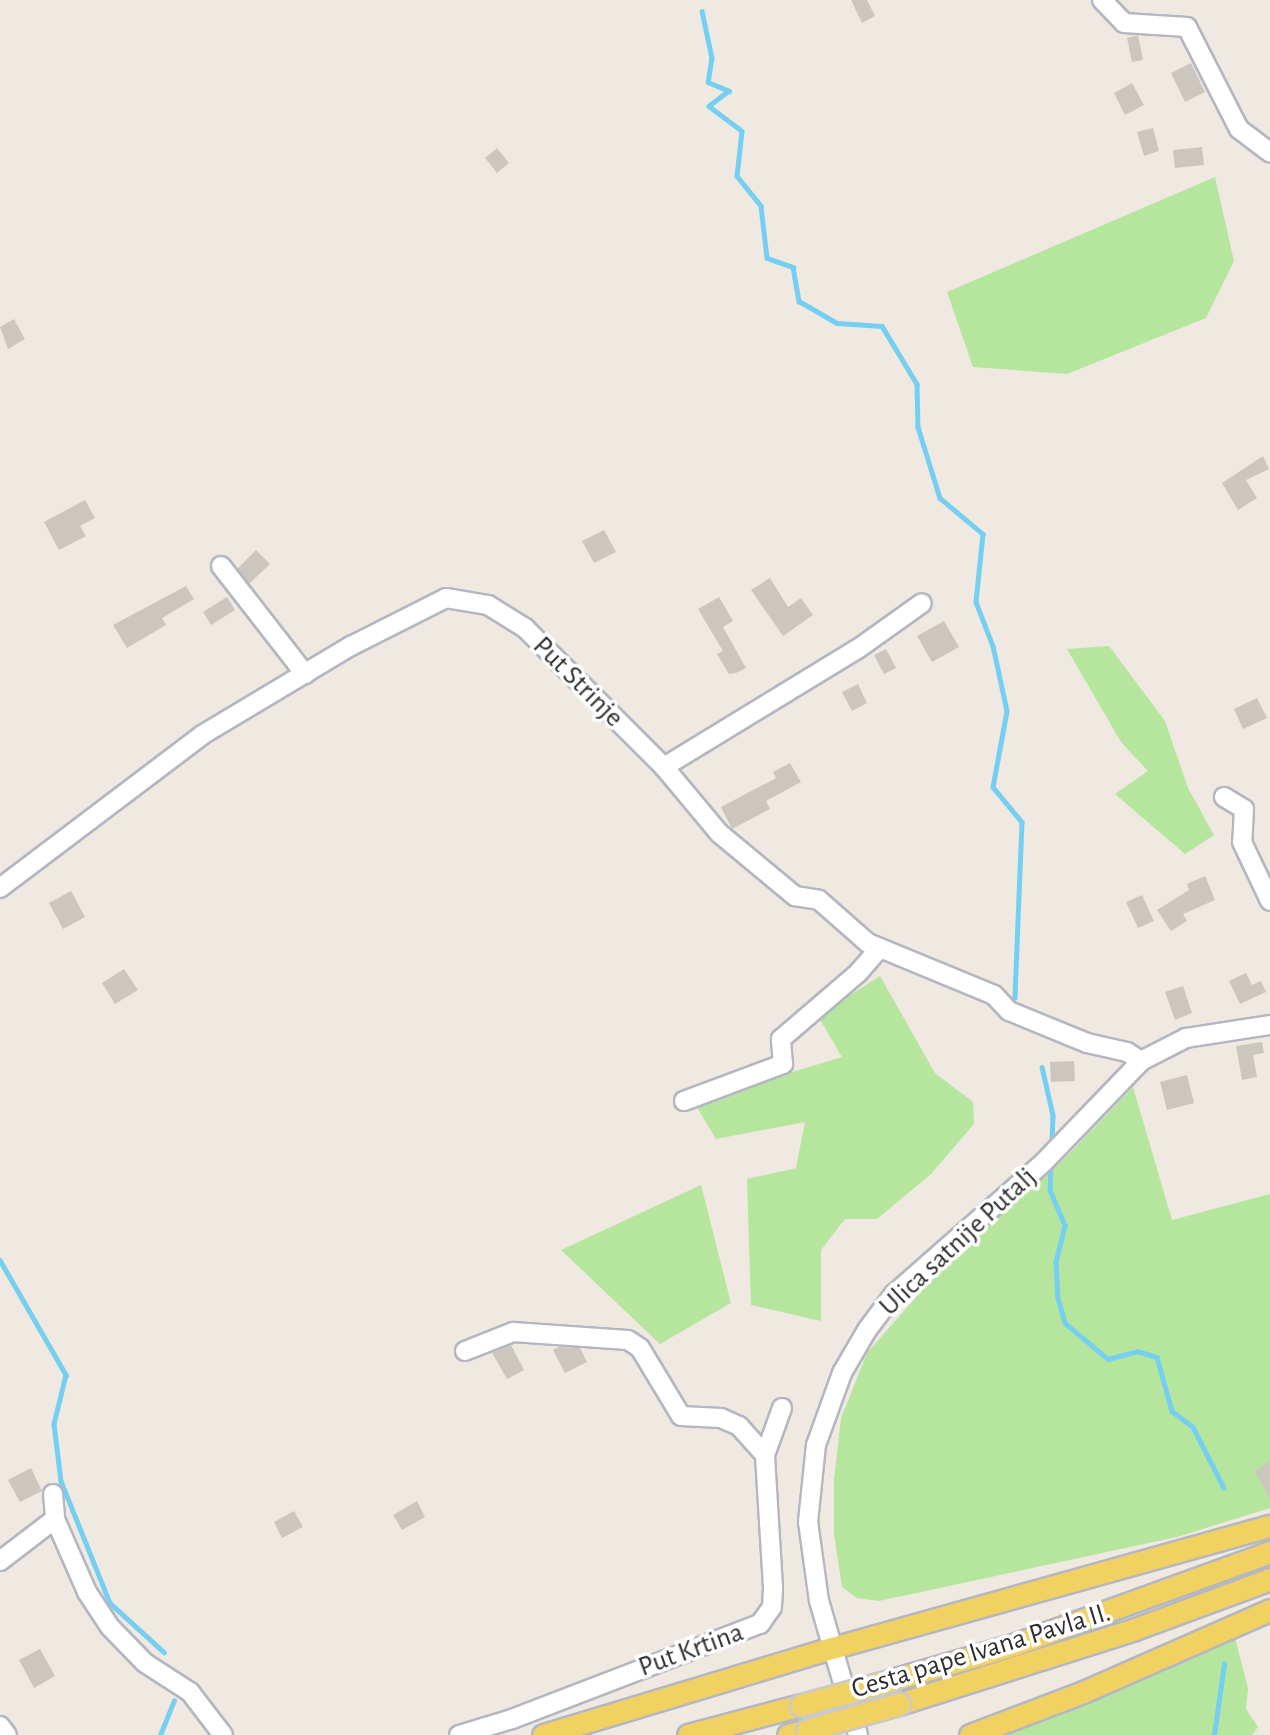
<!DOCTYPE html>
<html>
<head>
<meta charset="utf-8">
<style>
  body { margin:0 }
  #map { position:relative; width:1270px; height:1735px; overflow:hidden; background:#efe9e1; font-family:"Alegreya Sans",sans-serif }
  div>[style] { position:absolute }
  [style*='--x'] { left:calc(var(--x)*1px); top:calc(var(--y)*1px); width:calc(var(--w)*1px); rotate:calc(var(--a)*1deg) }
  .green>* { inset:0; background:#b6e59e }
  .stream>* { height:4.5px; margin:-2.25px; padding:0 2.25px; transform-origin:2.25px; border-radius:2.25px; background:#75cff0 }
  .building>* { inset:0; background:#cbc7bf }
  .roads { filter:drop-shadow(2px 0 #b4b7c1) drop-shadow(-2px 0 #b4b7c1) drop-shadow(0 2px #b4b7c1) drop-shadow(0 -2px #b4b7c1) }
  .minor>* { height:18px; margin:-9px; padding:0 9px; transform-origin:9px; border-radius:9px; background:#fff }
  .major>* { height:21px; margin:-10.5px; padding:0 10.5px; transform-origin:10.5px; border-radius:10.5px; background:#f2d163 }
  .bridges { filter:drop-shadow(2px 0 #c9c9c9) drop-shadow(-2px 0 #c9c9c9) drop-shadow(0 2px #c9c9c9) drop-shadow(0 -2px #c9c9c9) }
  .major-bridge>* { height:21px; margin:-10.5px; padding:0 10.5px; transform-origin:10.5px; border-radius:10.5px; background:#f2d163 }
  span { translate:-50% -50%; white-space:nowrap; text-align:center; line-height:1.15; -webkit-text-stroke:7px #fff; paint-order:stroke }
  .street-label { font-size:28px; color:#2e2e2e }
</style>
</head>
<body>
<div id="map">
  <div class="green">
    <div style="clip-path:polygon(1215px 177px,1234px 261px,1206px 318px,1067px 374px,973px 367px,947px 292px)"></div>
    <div style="clip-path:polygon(1109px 646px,1165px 721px,1188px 788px,1214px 835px,1185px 854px,1115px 794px,1148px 771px,1121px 742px,1067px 649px)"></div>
    <div style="clip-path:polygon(880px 976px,935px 1073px,973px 1102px,974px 1124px,931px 1174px,877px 1219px,845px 1219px,821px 1250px,821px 1321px,751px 1305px,747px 1179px,796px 1168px,805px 1122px,716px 1139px,694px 1102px,842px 1057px,818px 1016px)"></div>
    <div style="clip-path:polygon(1133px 1087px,1172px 1220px,1270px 1194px,1270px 1508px,1177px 1537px,879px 1601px,857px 1598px,842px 1587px,834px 1534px,834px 1480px,841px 1418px,867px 1353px,944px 1265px,1065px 1158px)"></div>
    <div style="clip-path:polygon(701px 1185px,731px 1303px,660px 1344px,561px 1250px)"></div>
    <div style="clip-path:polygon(1235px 1638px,1248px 1688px,1246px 1709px,1258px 1727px,1252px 1735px,995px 1735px,1112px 1692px)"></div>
  </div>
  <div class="stream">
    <div style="--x:702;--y:11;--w:48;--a:78"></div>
    <div style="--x:712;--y:58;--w:24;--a:99"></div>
    <div style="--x:708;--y:82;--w:23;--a:23"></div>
    <div style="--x:729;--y:91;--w:25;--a:143"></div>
    <div style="--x:709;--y:106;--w:41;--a:37.1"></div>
    <div style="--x:742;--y:131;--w:45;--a:96.3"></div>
    <div style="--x:737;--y:176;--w:38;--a:51"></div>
    <div style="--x:761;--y:206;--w:52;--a:83.4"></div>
    <div style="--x:767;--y:258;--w:28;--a:19"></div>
    <div style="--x:793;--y:267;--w:35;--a:80"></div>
    <div style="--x:799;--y:301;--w:44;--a:30.1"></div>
    <div style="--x:837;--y:323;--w:45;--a:3.8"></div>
    <div style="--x:882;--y:326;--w:68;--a:58.9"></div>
    <div style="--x:917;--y:384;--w:43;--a:88.7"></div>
    <div style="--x:918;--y:427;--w:74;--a:72.8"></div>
    <div style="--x:940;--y:498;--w:56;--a:39.9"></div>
    <div style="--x:983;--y:534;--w:68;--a:95.9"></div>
    <div style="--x:976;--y:602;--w:47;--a:68.9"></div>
    <div style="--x:993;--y:646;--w:66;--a:77.8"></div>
    <div style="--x:1007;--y:711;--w:77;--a:100.4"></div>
    <div style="--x:993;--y:787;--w:45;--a:50.4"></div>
    <div style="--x:1022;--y:822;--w:176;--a:92.3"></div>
    <div style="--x:1042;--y:1067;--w:49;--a:77.1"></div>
    <div style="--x:1053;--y:1115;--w:30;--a:92"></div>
    <div style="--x:1051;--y:1165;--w:25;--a:92"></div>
    <div style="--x:1050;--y:1190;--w:39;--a:67"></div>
    <div style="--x:1065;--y:1226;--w:36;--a:104"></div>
    <div style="--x:1056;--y:1261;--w:37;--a:87"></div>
    <div style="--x:1058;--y:1298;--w:26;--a:74"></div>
    <div style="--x:1065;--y:1323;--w:56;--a:39.9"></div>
    <div style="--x:1108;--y:1359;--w:30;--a:-15"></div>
    <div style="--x:1137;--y:1351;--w:21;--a:17"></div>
    <div style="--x:1157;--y:1357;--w:56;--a:74.5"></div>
    <div style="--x:1172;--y:1411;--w:26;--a:37"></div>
    <div style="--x:1193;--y:1427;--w:68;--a:63.1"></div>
    <div style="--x:0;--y:1260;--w:133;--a:60.1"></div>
    <div style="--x:66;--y:1375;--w:50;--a:103.8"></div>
    <div style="--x:54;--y:1424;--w:57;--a:83"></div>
    <div style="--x:61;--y:1481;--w:131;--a:68.1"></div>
    <div style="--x:110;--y:1603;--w:73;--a:42.2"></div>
    <div style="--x:160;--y:1735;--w:37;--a:-68"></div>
    <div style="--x:1214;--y:1735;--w:72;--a:-82"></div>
  </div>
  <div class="building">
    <div style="clip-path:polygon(851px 0,867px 0,875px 16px,862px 23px)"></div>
    <div style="clip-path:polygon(1138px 35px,1143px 60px,1132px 62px,1127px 38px)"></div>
    <div style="clip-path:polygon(1191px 63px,1205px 92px,1185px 102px,1171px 73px)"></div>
    <div style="clip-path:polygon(1132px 83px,1144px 105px,1125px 115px,1114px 93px)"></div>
    <div style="clip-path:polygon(1153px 128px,1159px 151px,1144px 156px,1137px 132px)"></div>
    <div style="clip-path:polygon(1202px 147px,1204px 165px,1175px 168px,1173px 150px)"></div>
    <div style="clip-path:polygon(497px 148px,509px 163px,497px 173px,485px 158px)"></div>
    <div style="clip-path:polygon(14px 319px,25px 339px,8px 349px,0 327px)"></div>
    <div style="clip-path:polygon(1263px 456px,1269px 469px,1246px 480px,1257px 498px,1238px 510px,1222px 483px)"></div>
    <div style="clip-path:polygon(85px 500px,95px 518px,80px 526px,86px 536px,59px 550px,44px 522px)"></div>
    <div style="clip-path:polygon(604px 530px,616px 552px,594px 563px,582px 541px)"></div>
    <div style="clip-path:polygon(256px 550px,270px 564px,249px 584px,237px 569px)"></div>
    <div style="clip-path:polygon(770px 578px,788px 607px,801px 598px,813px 615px,783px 636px,751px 590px)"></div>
    <div style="clip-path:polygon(186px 586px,194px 599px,162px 618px,166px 625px,127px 648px,113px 625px)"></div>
    <div style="clip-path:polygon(227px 597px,235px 610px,211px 625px,203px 612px)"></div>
    <div style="clip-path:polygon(719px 597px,733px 621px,723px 627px,746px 668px,736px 673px,729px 674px,717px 654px,723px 651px,698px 609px)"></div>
    <div style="clip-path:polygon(944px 621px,959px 647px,932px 662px,917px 636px)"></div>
    <div style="clip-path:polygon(886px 649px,896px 668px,884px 674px,874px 655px)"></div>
    <div style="clip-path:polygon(858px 684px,867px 703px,852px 711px,842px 692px)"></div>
    <div style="clip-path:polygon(1257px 698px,1267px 718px,1243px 729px,1234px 709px)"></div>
    <div style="clip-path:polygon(790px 763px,801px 782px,766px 801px,770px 809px,732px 829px,721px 807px,776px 778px,773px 772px)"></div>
    <div style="clip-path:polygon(1205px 876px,1215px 900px,1183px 914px,1187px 921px,1171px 931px,1157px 910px,1189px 890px,1187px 884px)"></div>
    <div style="clip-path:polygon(71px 891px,85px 917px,63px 929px,49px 903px)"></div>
    <div style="clip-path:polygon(1142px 895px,1154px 921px,1138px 928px,1126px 902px)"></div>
    <div style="clip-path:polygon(124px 969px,138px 990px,115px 1004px,102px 983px)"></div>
    <div style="clip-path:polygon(1246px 973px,1252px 985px,1261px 981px,1266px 992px,1240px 1004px,1229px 981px)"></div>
    <div style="clip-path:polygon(1183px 986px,1192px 1013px,1175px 1020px,1165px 992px)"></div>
    <div style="clip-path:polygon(1262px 1042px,1264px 1053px,1253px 1055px,1257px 1077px,1242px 1080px,1236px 1046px)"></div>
    <div style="clip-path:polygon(1074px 1061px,1075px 1081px,1051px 1082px,1050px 1062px)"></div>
    <div style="clip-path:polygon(1187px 1075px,1194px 1103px,1167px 1110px,1160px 1082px)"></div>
    <div style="clip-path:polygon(511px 1345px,524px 1370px,507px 1379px,492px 1353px)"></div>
    <div style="clip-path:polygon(559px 1347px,580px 1348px,587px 1362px,565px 1373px,553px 1350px)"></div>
    <div style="clip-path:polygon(1270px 1461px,1270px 1498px,1254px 1471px)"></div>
    <div style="clip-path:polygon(31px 1468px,42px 1491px,20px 1502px,8px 1480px)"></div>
    <div style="clip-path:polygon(417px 1501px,425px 1517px,402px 1530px,393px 1515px)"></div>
    <div style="clip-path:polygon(294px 1511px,303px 1527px,282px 1538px,274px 1522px)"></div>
    <div style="clip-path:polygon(40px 1649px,55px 1676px,34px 1688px,19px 1660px)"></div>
  </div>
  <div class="roads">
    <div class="minor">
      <div style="--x:1102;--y:0;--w:32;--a:46"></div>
      <div style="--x:1124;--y:23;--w:63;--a:3.6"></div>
      <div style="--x:1187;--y:27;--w:114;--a:63"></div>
      <div style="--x:1239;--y:129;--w:39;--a:37"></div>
      <div style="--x:221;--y:566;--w:137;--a:52.1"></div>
      <div style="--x:664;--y:767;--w:228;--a:-31.4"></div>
      <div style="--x:859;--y:648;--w:77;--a:-35.5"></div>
      <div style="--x:1224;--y:797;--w:23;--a:31"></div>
      <div style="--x:1244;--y:809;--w:33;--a:93"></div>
      <div style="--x:1242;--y:842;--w:65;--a:64.6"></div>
      <div style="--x:0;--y:888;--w:253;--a:-37.1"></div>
      <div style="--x:202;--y:735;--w:174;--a:-30.9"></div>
      <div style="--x:351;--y:646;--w:106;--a:-26.8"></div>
      <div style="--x:446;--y:598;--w:43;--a:9.5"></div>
      <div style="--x:488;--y:605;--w:44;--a:31.9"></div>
      <div style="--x:525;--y:628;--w:197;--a:45"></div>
      <div style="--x:664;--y:767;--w:86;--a:50.2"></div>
      <div style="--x:719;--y:833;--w:99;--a:39.7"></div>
      <div style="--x:795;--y:896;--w:24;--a:9"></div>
      <div style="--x:819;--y:900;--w:65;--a:41.3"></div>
      <div style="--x:868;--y:943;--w:136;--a:22.4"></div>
      <div style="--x:994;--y:995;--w:22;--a:47"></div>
      <div style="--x:1009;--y:1011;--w:84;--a:22.3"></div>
      <div style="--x:1087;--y:1043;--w:41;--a:12.7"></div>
      <div style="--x:1127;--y:1052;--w:17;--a:33"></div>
      <div style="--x:684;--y:1101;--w:106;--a:-20.5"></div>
      <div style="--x:783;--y:1064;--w:25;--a:-95"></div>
      <div style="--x:781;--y:1039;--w:101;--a:-40.6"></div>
      <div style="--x:858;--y:973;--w:33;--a:-49"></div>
      <div style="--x:465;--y:1351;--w:52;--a:-21.6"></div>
      <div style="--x:513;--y:1332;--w:115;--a:4"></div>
      <div style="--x:628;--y:1340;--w:14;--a:34"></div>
      <div style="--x:640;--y:1348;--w:79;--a:58.9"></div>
      <div style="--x:681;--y:1416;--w:40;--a:2.9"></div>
      <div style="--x:721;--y:1418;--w:20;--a:24"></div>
      <div style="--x:739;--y:1426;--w:39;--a:48"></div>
      <div style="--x:53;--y:1494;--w:25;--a:85"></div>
      <div style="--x:55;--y:1519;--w:80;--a:66.3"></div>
      <div style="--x:87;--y:1592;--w:42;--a:56.7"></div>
      <div style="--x:110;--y:1627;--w:50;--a:45.8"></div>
      <div style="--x:145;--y:1663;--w:54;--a:32.8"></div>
      <div style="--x:190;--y:1692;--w:54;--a:52.5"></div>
      <div style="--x:0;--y:1561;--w:69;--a:-37.4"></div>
      <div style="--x:0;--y:1726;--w:11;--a:52"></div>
      <div style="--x:459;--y:1735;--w:55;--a:-16.8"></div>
      <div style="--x:512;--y:1719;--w:266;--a:-21"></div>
      <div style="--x:760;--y:1624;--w:21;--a:-55"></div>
      <div style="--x:772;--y:1607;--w:20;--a:-87"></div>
      <div style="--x:773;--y:1587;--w:132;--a:-93.5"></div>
      <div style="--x:765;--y:1455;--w:50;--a:-70.1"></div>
      <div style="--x:858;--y:1735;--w:140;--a:-106.2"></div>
      <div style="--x:819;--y:1601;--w:80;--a:-97.9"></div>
      <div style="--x:808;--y:1522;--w:77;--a:-84.1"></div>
      <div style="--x:816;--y:1445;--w:77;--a:-70.1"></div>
      <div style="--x:842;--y:1373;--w:50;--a:-59.8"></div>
      <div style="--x:867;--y:1330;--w:45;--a:-53.1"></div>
      <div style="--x:894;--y:1294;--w:198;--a:-41.3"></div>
      <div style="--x:1043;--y:1163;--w:141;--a:-46.1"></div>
      <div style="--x:1141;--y:1061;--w:51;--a:-27.1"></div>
      <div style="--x:1186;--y:1038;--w:85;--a:-8.8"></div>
    </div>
    <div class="major">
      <div style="--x:892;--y:1680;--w:126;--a:-16.1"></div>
      <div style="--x:1013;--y:1645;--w:273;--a:-19.9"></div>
      <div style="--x:899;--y:1704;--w:248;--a:-17.6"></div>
      <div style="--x:1135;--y:1629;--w:144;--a:-20.3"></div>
      <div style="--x:543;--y:1735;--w:302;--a:-16.8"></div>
      <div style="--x:832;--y:1648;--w:455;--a:-15.6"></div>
      <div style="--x:688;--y:1735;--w:117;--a:-14.9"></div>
      <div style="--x:788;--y:1735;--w:20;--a:-15"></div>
      <div style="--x:970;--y:1735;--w:121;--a:-20.8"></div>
      <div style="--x:1083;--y:1692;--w:204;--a:-23.7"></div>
    </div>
  </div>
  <div class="bridges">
    <div class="major-bridge">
      <div style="--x:801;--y:1705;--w:94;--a:-15.4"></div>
      <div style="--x:807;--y:1730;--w:96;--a:-15.8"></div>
    </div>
  </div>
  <div class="street-label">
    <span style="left:578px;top:682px;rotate:45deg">Put Strinje</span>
    <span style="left:958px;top:1242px;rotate:-43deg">Ulica satnije Putalj</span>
    <span style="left:691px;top:1650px;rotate:-20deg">Put Krtina</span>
    <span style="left:981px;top:1651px;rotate:-17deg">Cesta pape Ivana Pavla II.</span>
  </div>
</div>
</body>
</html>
